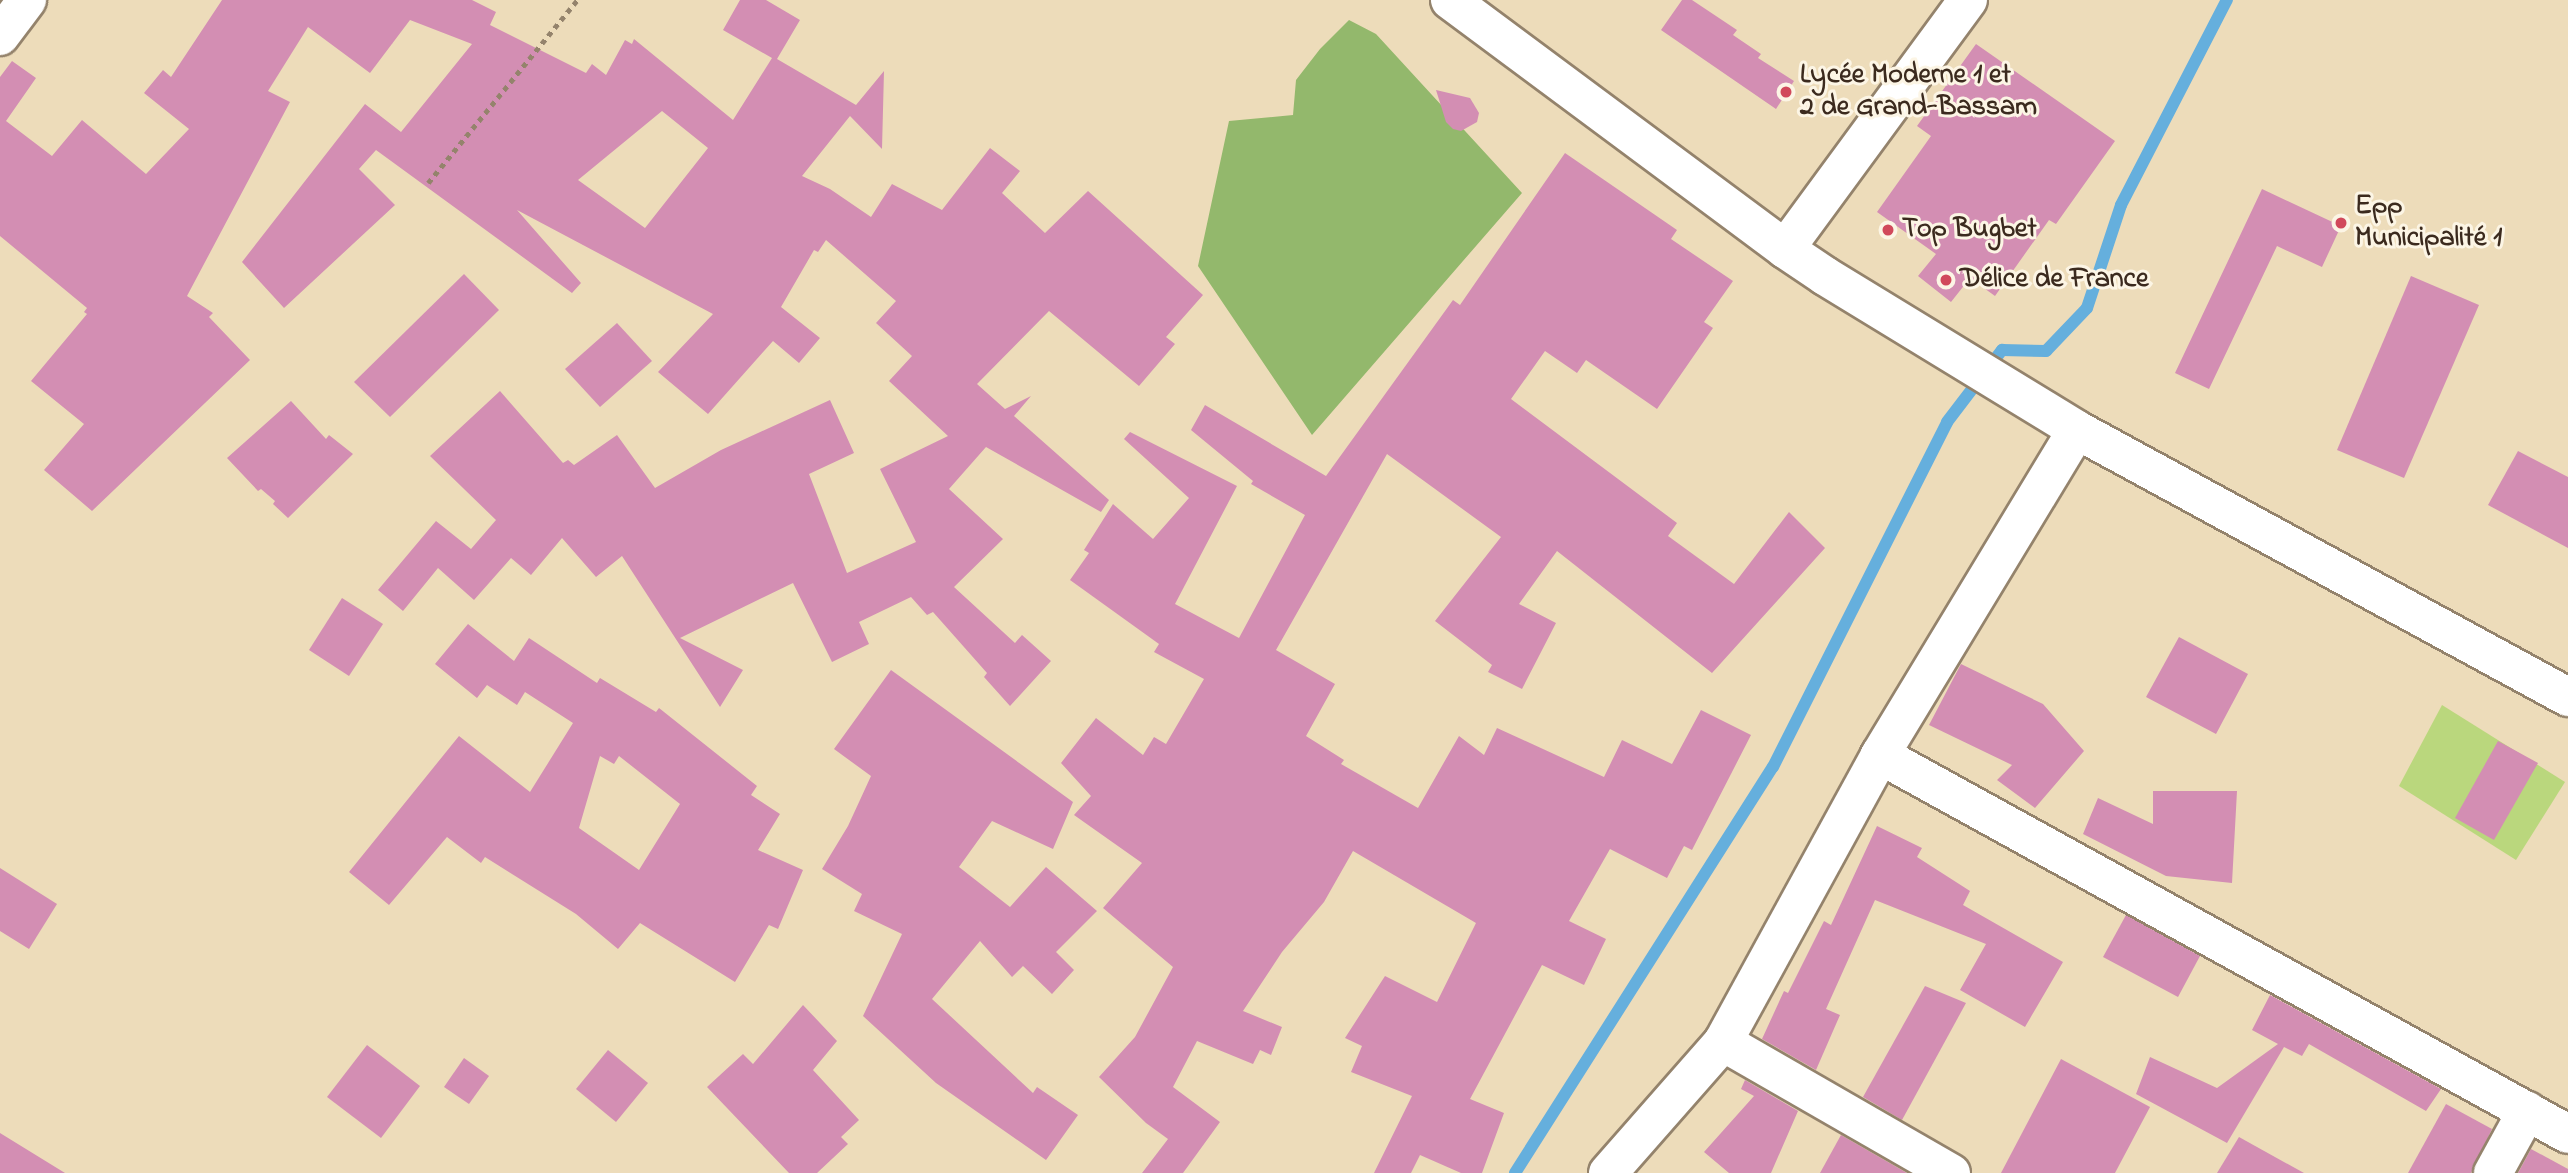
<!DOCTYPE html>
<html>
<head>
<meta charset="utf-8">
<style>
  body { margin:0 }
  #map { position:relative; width:2568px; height:1173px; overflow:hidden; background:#eddcba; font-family:"Indie Flower",sans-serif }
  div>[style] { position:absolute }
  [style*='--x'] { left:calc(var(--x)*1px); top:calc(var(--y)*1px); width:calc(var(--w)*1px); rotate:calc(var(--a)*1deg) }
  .green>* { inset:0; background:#bad77d }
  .forest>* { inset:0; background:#93b86c }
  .stream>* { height:12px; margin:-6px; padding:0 6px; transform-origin:6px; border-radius:6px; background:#65afdd }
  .building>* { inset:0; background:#d38eb3 }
  .path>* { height:4.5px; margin-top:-2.25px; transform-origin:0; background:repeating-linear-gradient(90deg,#94836c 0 5px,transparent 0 10px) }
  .roads { filter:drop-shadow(2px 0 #94836c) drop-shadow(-2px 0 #94836c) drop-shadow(0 2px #94836c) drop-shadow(0 -2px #94836c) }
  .street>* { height:38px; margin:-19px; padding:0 19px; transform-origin:19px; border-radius:19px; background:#fff }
  .secondary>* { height:38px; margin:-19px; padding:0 19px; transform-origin:19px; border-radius:19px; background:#fff }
  .dots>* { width:19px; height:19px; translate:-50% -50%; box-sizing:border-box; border:4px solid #fcf5e5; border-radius:50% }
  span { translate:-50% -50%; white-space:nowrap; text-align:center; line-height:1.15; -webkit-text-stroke:6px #fcf5e5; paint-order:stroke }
  .poi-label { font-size:28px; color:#3b2a1e; font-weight:700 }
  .left { translate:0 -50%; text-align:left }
</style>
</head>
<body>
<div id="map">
  <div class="green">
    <div style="clip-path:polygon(2442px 705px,2565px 782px,2516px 860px,2399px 786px)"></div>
  </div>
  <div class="forest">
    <div style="clip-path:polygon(1349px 20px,1376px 34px,1522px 193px,1312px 435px,1198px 266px,1229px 121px,1293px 115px,1296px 80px,1320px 49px)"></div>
  </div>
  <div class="stream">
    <div style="--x:1515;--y:1173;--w:481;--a:-57.6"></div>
    <div style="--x:1773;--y:767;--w:386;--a:-63.2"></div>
    <div style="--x:1947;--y:422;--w:91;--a:-52.6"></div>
    <div style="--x:2002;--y:350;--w:44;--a:1.3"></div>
    <div style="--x:2046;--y:351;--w:59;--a:-46.4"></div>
    <div style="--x:2087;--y:308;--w:108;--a:-71.7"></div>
    <div style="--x:2121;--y:205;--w:231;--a:-62.7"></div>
  </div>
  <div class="building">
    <div style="clip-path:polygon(evenodd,222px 0,472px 0,496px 12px,490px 25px,586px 73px,592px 64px,606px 75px,625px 40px,632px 44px,634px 39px,733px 120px,772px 58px,723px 30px,740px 0,766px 0,800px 20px,777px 59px,856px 105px,884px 71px,882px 149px,850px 116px,802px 176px,830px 189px,871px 217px,892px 184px,942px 210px,990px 148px,1020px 171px,1002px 193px,1045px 233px,1088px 191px,1203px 295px,1166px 337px,1175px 344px,1139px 386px,1049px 311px,977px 384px,1005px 409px,1031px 396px,1014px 416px,1109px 500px,1101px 512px,986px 447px,949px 489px,1003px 539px,954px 587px,1015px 643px,1022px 635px,1051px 661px,1010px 706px,984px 677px,987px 673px,933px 612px,927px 615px,911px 597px,859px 622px,869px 644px,832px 662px,793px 583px,680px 638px,743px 670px,720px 707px,622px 556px,596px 577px,562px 538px,531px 575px,511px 558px,474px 600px,438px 568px,403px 611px,378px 590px,436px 521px,471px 549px,496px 520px,430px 456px,500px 391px,563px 463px,568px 460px,574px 465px,617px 435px,655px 488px,721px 450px,830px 400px,854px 453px,809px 474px,847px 573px,916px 542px,880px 469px,948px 436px,889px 381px,912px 356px,876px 323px,896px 301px,826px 240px,818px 252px,814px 250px,781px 307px,820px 338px,799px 363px,773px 341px,708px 414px,658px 372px,713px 314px,517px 210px,581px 283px,572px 293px,376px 150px,359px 169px,395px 205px,284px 308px,242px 262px,365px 104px,401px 132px,472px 44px,410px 20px,370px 73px,308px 27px,268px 91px,290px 102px,187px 296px,213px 313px,209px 317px,250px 360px,92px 511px,44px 470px,84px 424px,31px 381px,87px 314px,84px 312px,87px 308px,0 236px,0 77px,12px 61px,36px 78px,6px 121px,52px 156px,82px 120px,146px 174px,189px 129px,144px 93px,163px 70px,171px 77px,222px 0,662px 111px,708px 148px,645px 228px,578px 180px,662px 111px)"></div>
    <div style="clip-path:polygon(1682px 0,1692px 0,1737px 30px,1733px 35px,1761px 54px,1758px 58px,1794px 81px,1776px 109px,1661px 30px)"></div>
    <div style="clip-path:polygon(1976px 44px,2115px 141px,2056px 224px,2049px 220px,1995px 296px,1970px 278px,1951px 302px,1918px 276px,1936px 254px,1877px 212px,1931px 136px,1917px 126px)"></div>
    <div style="clip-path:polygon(1436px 90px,1470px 98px,1479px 113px,1477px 122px,1461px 131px,1453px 129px,1446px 122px)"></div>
    <div style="clip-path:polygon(1565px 153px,1677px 230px,1671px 239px,1733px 281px,1704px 322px,1713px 328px,1657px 409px,1586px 360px,1577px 373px,1545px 351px,1511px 399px,1677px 523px,1668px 536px,1734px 584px,1789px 512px,1825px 548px,1712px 673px,1557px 551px,1519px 604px,1556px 623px,1522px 689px,1488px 672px,1492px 665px,1435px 621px,1501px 537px,1387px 454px,1276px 650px,1335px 684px,1306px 736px,1344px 760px,1341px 764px,1418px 808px,1459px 736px,1484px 755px,1497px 728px,1604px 777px,1622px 740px,1672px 764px,1701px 710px,1751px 735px,1692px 850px,1684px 846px,1667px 878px,1610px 849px,1569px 921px,1606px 939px,1584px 985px,1542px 965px,1470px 1099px,1504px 1113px,1482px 1173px,1461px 1173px,1420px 1155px,1411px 1173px,1374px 1173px,1412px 1096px,1351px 1072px,1362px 1046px,1345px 1038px,1385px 976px,1437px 1002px,1476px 923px,1353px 851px,1324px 902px,1282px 952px,1243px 1011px,1282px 1027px,1271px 1055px,1260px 1050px,1253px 1064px,1197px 1041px,1173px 1087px,1220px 1122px,1183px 1173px,1142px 1173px,1168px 1139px,1146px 1123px,1099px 1077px,1135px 1037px,1173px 967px,1103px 908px,1142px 863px,1074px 815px,1091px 796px,1061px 763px,1096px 718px,1143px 755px,1154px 737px,1166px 744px,1204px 679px,1154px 652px,1159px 644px,1070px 580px,1089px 553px,1084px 550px,1113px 504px,1153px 539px,1189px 498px,1124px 439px,1130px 432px,1237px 486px,1175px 604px,1239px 638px,1305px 515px,1251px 484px,1253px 481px,1191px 430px,1205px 405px,1326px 476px,1453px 300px,1460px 305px)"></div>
    <div style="clip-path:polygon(2262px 189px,2341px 226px,2322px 267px,2277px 246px,2209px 389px,2175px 373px)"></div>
    <div style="clip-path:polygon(464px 274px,499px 310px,390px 417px,354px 382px)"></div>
    <div style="clip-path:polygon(2411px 276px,2479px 305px,2404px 478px,2337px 450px)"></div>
    <div style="clip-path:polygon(617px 323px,652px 361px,600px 407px,565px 369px)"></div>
    <div style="clip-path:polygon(291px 401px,326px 439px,329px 435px,353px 454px,288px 518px,273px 504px,275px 501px,261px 489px,258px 491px,227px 458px)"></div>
    <div style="clip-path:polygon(2518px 451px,2568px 477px,2568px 548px,2488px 505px)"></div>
    <div style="clip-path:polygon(342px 598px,383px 624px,349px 676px,309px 650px)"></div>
    <div style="clip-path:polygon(evenodd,468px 624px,514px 661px,529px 638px,597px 683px,600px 678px,656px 712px,659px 708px,757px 786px,751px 795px,780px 814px,758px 850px,803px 870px,778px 929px,769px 925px,735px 982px,640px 923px,618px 949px,576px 914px,485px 857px,481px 863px,447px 837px,389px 905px,349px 872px,459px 736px,530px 792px,573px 723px,525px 692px,517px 705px,487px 685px,477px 698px,435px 664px,468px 624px,600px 756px,614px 764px,619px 756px,680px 804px,639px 870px,579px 828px,600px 756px)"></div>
    <div style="clip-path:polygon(2179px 637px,2248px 674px,2216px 734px,2146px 697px)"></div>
    <div style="clip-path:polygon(1961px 664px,2043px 704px,2084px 751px,2035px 808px,1997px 780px,2012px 765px,1929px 725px)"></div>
    <div style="clip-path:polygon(891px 670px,1073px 802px,1053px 849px,992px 821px,959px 867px,1010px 907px,1046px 867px,1097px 911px,1056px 952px,1074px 970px,1052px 994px,1023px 966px,1012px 977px,980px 941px,932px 999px,1033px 1093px,1037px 1087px,1078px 1115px,1046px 1160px,936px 1083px,863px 1016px,902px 934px,854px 911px,862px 894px,822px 869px,848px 826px,871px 776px,834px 749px)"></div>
    <div style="clip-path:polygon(2498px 741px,2538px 763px,2494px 840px,2455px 818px)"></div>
    <div style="clip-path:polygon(2153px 791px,2237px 791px,2232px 883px,2166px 876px,2083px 834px,2098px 798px,2153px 824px)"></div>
    <div style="clip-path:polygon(1877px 826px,1922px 848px,1917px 857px,1970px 891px,1963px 905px,2063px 962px,2025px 1027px,1960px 990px,1986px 944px,1875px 900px,1826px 1009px,1840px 1015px,1816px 1070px,1762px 1039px,1784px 991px,1788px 993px,1824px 921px,1831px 925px)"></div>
    <div style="clip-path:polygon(0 868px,57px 904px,29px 949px,0 931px)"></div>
    <div style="clip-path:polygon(2126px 915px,2200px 956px,2178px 997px,2103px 957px)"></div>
    <div style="clip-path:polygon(1925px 986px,1966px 1003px,1902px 1120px,1863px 1097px)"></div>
    <div style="clip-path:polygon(2270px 995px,2441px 1089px,2426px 1111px,2309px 1044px,2302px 1056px,2284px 1047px,2227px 1143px,2136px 1094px,2150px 1057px,2217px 1088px,2278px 1044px,2252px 1030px)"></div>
    <div style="clip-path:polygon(803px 1005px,837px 1041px,813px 1070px,859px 1120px,841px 1137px,848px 1144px,817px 1173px,789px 1173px,707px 1087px,743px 1054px,753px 1064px)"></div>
    <div style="clip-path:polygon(367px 1045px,420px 1086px,381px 1138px,327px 1097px)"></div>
    <div style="clip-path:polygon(608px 1050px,648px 1083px,616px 1122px,576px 1089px)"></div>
    <div style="clip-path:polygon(464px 1058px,489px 1076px,469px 1104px,444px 1087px)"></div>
    <div style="clip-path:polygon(2061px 1059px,2150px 1107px,2115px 1173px,2001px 1173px)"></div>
    <div style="clip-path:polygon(1745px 1080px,1798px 1111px,1771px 1173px,1729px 1173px,1704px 1152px,1754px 1096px,1741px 1089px)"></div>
    <div style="clip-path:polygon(2446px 1104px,2492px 1129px,2471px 1173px,2408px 1173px)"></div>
    <div style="clip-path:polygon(0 1133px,65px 1173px,0 1173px)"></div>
    <div style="clip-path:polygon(1841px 1135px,1907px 1173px,1820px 1173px)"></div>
    <div style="clip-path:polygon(2239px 1137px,2304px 1173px,2217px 1173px)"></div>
    <div style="clip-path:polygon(2531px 1149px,2568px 1169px,2568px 1173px,2518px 1173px)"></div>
  </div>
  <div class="path">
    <div style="--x:428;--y:183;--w:236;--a:-50.8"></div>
  </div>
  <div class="roads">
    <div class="street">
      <div style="--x:0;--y:36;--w:45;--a:-53.1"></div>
      <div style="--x:1785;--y:249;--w:309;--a:-53.7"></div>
      <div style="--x:1880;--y:755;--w:785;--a:28.85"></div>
      <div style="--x:1723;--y:1042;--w:263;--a:29.9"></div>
      <div style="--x:1608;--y:1173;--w:174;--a:-48.7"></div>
      <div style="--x:1723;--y:1042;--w:327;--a:-61.3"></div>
      <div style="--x:1880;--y:755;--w:380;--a:-58.8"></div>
      <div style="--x:2493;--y:1173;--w:71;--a:-61.3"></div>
    </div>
    <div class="secondary">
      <div style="--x:1450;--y:0;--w:417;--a:36.6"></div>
      <div style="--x:1785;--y:249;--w:48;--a:34"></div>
      <div style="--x:1825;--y:276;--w:295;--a:31.4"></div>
      <div style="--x:2077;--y:430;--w:559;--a:28.54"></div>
    </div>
  </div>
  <div class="dots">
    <div style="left:1786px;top:92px;background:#d1495b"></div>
    <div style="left:2341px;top:223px;background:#d1495b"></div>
    <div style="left:1888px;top:230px;background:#d1495b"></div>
    <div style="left:1946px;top:280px;background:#d1495b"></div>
  </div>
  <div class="poi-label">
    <span class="left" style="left:1800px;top:92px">Lycée Moderne 1 et<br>2 de Grand-Bassam</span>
    <span class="left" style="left:2355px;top:223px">Epp<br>Municipalité 1</span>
    <span class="left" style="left:1902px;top:230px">Top Bugbet</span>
    <span class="left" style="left:1960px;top:280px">Délice de France</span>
  </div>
</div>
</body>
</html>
